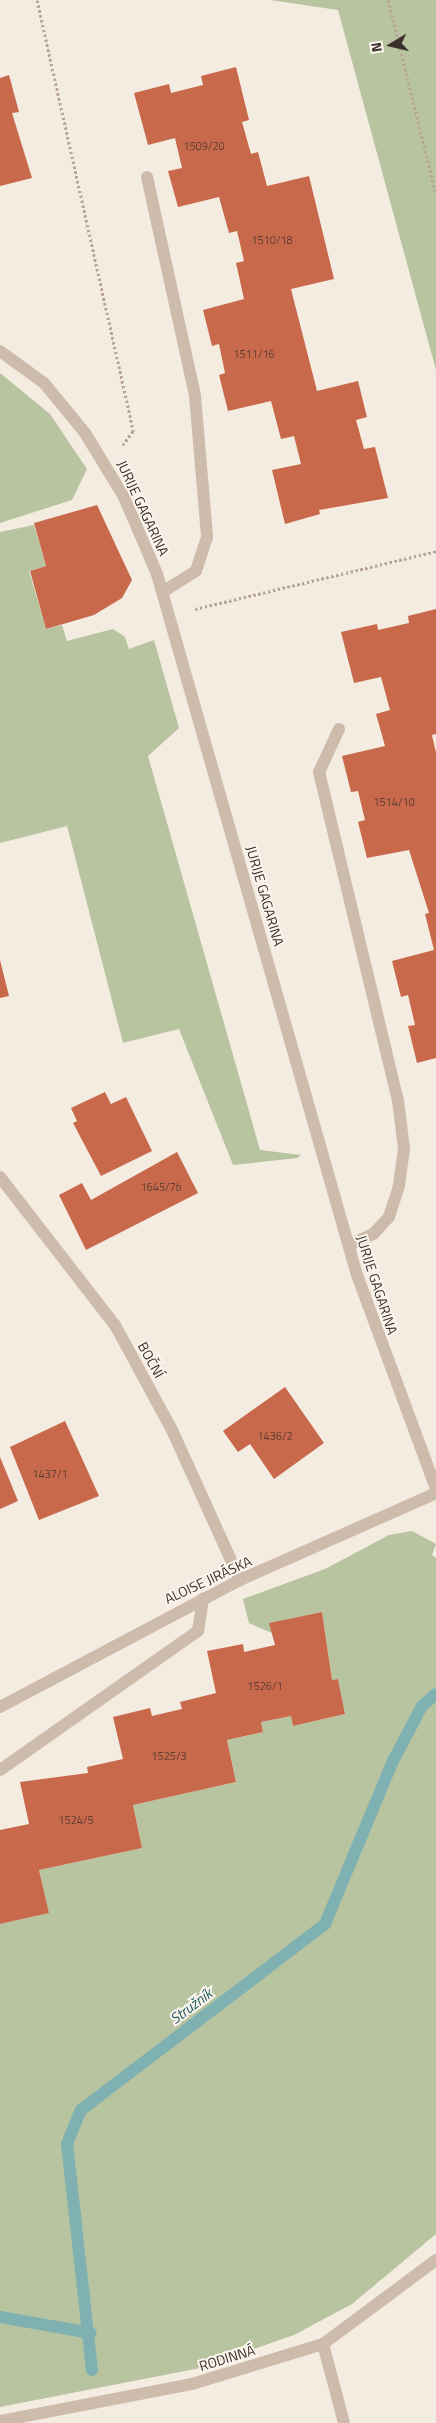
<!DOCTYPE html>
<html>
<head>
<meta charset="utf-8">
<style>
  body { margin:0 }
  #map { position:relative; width:436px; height:2423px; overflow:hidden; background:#f4ebe1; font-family:"Titillium Web",sans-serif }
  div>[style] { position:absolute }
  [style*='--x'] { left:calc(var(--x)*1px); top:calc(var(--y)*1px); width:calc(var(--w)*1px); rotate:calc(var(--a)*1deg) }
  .green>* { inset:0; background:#b8c4a0 }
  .stream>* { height:12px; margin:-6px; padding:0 6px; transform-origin:6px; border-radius:6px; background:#7fb0b2 }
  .building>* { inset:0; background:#c8694b }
  .path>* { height:3px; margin-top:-1.5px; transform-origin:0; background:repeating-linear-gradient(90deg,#b9a596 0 2.5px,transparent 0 5px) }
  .minor>* { height:12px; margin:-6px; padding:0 6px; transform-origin:6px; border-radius:6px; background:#cdbbac }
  span { translate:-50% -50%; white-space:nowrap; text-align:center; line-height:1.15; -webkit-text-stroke:4px #fbf5ee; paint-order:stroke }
  .number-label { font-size:11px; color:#5e3e33 }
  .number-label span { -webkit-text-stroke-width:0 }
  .street-label { font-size:14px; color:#3b302b }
  .water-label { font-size:15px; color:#1f5a5e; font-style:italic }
  .north { position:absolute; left:366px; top:20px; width:50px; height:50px; -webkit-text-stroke:4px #fbf5ee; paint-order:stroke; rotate:261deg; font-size:14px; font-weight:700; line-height:20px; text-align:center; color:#3b302b }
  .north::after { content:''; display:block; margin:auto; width:18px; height:22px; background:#3b302b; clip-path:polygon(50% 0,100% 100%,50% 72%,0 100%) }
</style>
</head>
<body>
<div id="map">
  <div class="green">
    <div style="clip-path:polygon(270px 0,436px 0,436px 370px,338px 10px)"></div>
    <div style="clip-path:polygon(0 373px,50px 414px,87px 469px,72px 500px,0 523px)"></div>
    <div style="clip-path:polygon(34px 525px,46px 566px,29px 571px,46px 629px,62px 625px,67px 641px,113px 629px,125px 637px,129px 649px,154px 640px,179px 728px,148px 756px,260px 1150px,301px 1155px,297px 1158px,233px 1165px,179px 1029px,123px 1043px,67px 826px,0 843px,0 532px)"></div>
    <div style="clip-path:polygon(412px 1531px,436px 1544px,432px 1555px,436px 1558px,436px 2234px,352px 2304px,294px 2335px,200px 2368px,0 2407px,0 1924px,49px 1913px,39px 1870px,142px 1848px,133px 1805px,236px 1782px,227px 1740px,263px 1732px,261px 1722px,291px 1716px,293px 1726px,345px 1714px,338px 1679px,332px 1680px,322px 1612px,270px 1623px,272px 1633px,249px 1623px,243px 1599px,325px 1569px,389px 1535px)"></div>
  </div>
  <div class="stream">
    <div style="--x:0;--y:2317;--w:92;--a:10"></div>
    <div style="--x:92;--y:2370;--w:227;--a:-96.3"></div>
    <div style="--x:67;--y:2144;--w:37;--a:-68"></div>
    <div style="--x:81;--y:2110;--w:307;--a:-37.3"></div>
    <div style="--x:325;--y:1924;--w:177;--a:-67.4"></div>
    <div style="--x:393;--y:1761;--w:62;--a:-62.2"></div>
    <div style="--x:422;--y:1706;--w:18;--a:-41"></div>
  </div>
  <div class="building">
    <div style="clip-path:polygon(236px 67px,249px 120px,242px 122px,251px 154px,258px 152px,267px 186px,309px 176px,334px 279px,291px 289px,317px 391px,358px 381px,367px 417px,356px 420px,364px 449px,375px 447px,388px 498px,319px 510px,320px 514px,285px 524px,272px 470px,301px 464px,294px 436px,281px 439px,271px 401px,228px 411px,219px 375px,225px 373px,219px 344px,212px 346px,203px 310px,244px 299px,236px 263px,244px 261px,237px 231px,229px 233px,219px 197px,178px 207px,168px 171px,182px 168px,175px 138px,148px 145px,134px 93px,169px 84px,171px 93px,203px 85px,201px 76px)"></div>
    <div style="clip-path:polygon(9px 75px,19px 112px,12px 113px,32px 178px,0 186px,0 78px)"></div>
    <div style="clip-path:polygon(97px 505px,132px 580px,122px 598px,94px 615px,46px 629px,30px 571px,46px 566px,34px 523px)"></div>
    <div style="clip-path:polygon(436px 609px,436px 734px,432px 735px,436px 753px,436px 1058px,417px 1063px,408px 1026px,415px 1025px,408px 995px,401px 997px,392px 961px,434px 950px,425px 914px,429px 913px,409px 850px,367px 858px,358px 822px,365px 820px,358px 791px,351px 792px,342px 756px,385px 746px,376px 714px,390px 710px,381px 677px,354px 683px,341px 632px,377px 624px,378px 630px,409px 623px,408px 616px)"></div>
    <div style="clip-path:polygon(0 960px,9px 996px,0 998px)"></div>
    <div style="clip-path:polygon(105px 1092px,111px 1104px,126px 1097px,152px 1151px,101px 1176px,73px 1123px,77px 1121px,71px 1108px)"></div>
    <div style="clip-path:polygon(177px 1152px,198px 1193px,86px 1250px,59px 1195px,82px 1183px,91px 1200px)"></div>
    <div style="clip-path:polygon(285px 1387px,324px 1443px,274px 1479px,250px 1444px,238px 1452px,223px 1431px)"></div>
    <div style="clip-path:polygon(65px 1421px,99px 1496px,39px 1520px,10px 1447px)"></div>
    <div style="clip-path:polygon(0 1457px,18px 1501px,0 1509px)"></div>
    <div style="clip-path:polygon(322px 1612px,332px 1680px,338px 1679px,345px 1714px,293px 1726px,291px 1716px,261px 1722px,263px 1732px,227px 1740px,236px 1782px,133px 1805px,142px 1848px,39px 1870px,49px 1913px,0 1924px,0 1830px,29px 1824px,20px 1782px,88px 1773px,87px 1767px,123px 1759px,113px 1717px,150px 1708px,152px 1716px,182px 1709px,180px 1702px,216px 1693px,207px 1651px,243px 1644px,244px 1652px,275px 1645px,269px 1623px)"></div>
  </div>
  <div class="path">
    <div style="--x:37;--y:0;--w:442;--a:77.4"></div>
    <div style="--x:133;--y:431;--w:17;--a:126"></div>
    <div style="--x:388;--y:0;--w:200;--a:76.1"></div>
    <div style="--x:195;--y:609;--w:248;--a:-13.5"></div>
  </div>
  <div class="minor">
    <div style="--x:147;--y:177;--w:224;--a:77.6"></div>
    <div style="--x:195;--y:396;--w:142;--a:85.1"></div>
    <div style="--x:207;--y:537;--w:36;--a:108"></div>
    <div style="--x:196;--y:571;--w:39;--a:148"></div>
    <div style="--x:0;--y:351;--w:54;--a:36"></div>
    <div style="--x:44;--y:383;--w:65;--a:50.6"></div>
    <div style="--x:85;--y:433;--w:75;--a:58.6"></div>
    <div style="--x:124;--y:497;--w:84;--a:66.8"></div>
    <div style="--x:157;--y:574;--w:729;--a:74.08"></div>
    <div style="--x:357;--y:1275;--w:228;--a:69.7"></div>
    <div style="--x:339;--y:729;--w:47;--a:114.9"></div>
    <div style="--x:319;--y:772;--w:337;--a:76.5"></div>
    <div style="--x:398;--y:1100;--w:49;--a:83"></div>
    <div style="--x:404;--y:1149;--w:37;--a:98"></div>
    <div style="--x:399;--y:1186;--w:33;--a:108"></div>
    <div style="--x:389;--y:1217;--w:23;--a:133"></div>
    <div style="--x:373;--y:1234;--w:26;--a:155"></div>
    <div style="--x:0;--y:1177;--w:187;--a:52.2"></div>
    <div style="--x:115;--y:1325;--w:119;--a:61.5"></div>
    <div style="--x:172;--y:1430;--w:165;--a:65.6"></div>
    <div style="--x:0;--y:1707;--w:272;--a:-27.9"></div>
    <div style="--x:240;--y:1580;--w:214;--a:-23.9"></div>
    <div style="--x:0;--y:1770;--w:242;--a:-35.1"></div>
    <div style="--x:198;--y:1631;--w:33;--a:-81"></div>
    <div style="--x:323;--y:2344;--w:82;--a:75.1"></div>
    <div style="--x:0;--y:2421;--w:196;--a:-10.9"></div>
    <div style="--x:192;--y:2384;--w:137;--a:-17"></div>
    <div style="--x:323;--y:2344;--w:141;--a:-36.6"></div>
  </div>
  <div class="number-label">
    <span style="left:204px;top:146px">1509/20</span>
    <span style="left:272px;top:240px">1510/18</span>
    <span style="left:254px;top:354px">1511/16</span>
    <span style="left:394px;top:802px">1514/10</span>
    <span style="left:161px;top:1187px">1645/7b</span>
    <span style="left:275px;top:1436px">1436/2</span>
    <span style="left:50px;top:1474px">1437/1</span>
    <span style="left:265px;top:1686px">1526/1</span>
    <span style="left:169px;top:1756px">1525/3</span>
    <span style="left:76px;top:1820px">1524/5</span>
  </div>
  <div class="street-label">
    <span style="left:143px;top:508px;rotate:65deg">JURIJE GAGARINA</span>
    <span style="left:265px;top:896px;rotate:74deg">JURIJE GAGARINA</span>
    <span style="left:377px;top:1285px;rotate:72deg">JURIJE GAGARINA</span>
    <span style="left:151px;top:1360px;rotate:61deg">BOČNÍ</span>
    <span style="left:208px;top:1580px;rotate:-25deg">ALOISE JIRÁSKA</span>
    <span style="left:227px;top:2358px;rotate:-17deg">RODINNÁ</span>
  </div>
  <div class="water-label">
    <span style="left:191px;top:2006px;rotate:-37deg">Stružník</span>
  </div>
  <div class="north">N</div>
</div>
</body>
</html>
